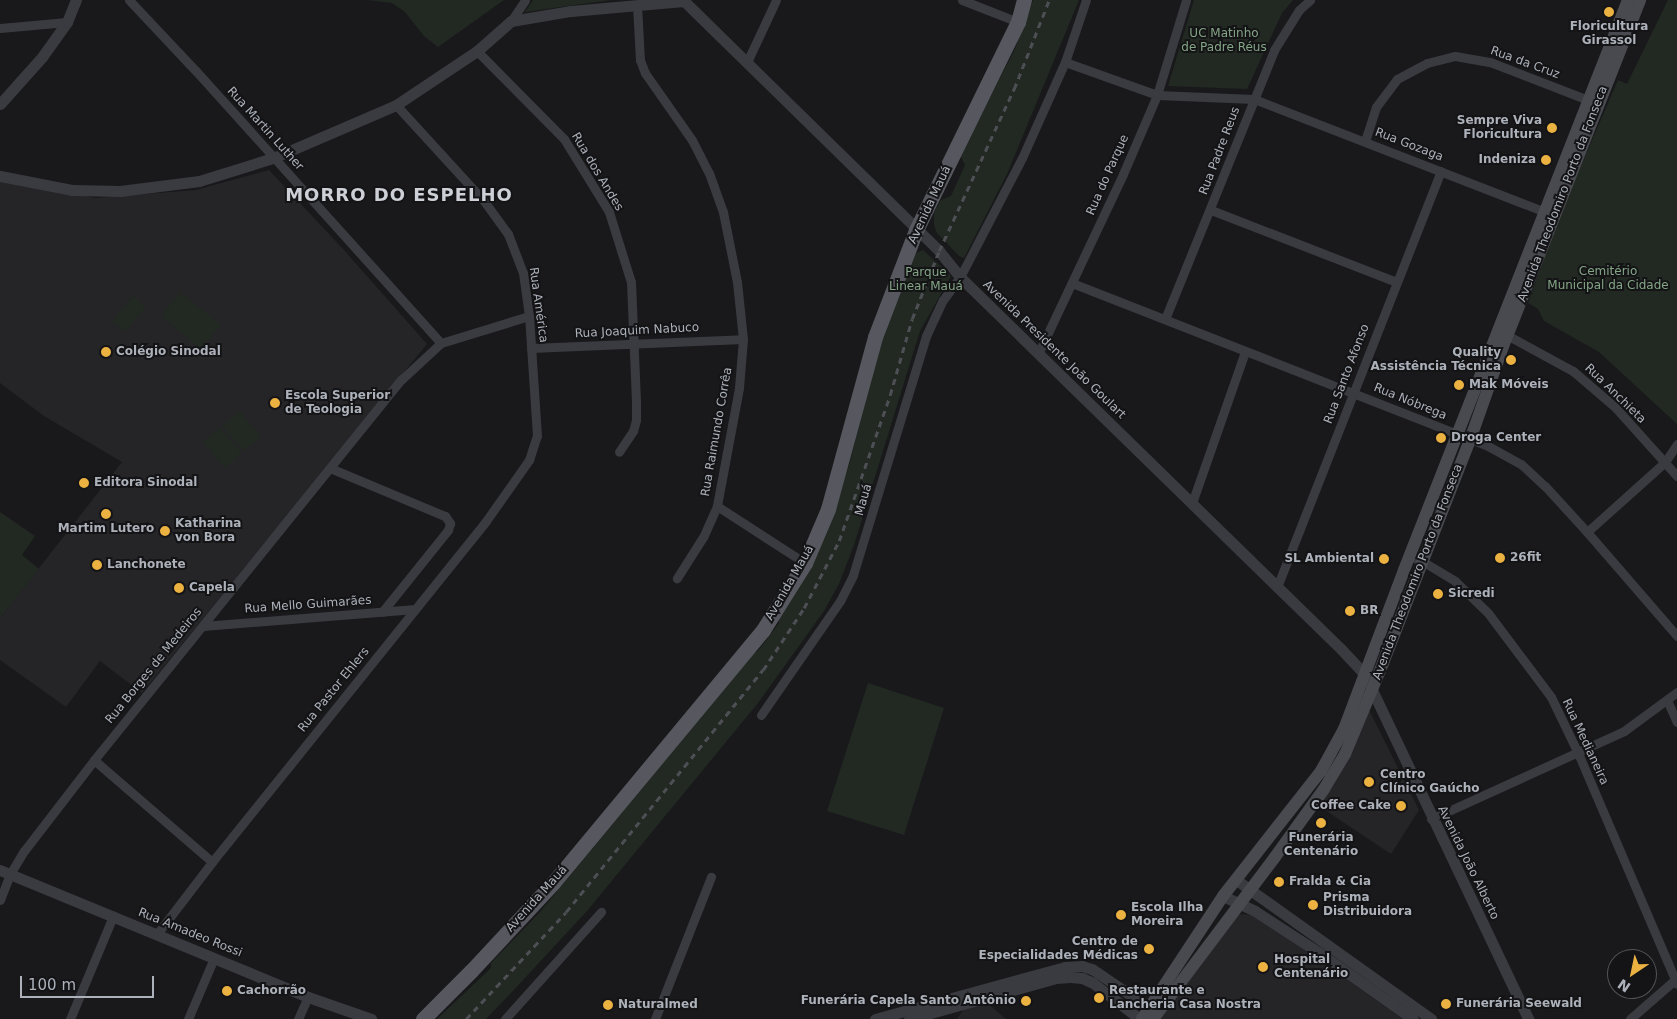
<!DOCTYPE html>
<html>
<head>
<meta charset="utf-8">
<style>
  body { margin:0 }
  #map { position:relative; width:1677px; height:1019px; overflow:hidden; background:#19191b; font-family:"DejaVu Sans",sans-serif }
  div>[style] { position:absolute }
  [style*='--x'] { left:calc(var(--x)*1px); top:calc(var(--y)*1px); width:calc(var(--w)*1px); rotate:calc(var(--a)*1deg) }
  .built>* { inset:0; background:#252528 }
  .green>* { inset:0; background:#212922 }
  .minor>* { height:9px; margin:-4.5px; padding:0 4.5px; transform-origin:4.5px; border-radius:4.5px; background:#3a3b40 }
  .tertiary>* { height:11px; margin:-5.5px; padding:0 5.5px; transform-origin:5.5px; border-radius:5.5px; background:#3a3b40 }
  .secondary>* { height:12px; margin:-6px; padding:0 6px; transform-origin:6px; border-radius:6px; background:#494a50 }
  .primary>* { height:15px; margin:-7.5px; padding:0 7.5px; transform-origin:7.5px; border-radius:7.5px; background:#57585f }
  .rail>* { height:2.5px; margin-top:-1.25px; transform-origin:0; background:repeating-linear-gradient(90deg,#4e4f55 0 6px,transparent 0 11px) }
  .dots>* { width:14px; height:14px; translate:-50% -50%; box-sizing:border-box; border:2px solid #141416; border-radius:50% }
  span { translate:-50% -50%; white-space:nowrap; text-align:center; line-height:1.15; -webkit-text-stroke:4px #141416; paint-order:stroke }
  .poi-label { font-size:12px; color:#acb1ba; font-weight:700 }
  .right { translate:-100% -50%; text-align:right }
  .left { translate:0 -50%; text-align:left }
  .park-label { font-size:12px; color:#84a586 }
  .street-label { font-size:12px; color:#acb1ba }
  .district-label { font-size:18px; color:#cdd0d7; font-weight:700; letter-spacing:1px }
  .north { position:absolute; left:1607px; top:949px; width:50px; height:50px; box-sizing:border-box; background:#141416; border:1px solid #515358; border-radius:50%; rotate:214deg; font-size:14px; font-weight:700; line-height:20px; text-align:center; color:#acb1ba }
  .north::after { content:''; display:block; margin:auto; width:18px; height:22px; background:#ebb241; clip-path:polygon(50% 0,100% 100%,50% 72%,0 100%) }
  .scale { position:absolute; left:20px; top:976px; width:134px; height:22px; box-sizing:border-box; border:2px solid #acb1ba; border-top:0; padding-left:6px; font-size:15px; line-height:18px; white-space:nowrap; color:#acb1ba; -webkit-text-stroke:4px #141416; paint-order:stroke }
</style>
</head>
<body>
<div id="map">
  <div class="built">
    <div style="clip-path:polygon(269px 170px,343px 249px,427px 344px,142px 693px,100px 661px,66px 707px,0 660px,0 618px,122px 462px,44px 416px,0 383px,0 180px,96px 198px,196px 190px)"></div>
    <div style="clip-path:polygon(1369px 710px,1419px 810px,1391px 854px,1316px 804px)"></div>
    <div style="clip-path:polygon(1237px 914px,1255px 915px,1403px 1019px,1157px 1019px)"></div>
    <div style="clip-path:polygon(986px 1002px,1006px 1019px,957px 1019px,965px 1007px)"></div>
  </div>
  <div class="green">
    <div style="clip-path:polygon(367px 0,504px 0,438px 47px,424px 36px,405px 12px,392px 3px)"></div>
    <div style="clip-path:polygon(533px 0,611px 0,525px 12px)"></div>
    <div style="clip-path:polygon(1033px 0,1079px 0,1007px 174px,964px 258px,959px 256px,937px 233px,934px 225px,934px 213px,941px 200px,951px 196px,965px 165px,960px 155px,1015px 49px)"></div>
    <div style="clip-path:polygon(1194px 0,1293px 0,1282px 13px,1247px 89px,1168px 86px)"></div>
    <div style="clip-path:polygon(1668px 0,1677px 0,1677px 424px,1599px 352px,1544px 321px,1538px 309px,1528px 303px,1561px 212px,1618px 80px,1627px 84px)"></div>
    <div style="clip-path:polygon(923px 250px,951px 276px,920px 331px,854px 545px,839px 584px,824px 611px,758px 703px,587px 911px,511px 993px,486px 1019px,437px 1019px,491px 968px,491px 963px,540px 912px,721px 693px,751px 653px,757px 652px,779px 623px,778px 616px,828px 525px,849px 465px,882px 339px,916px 253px)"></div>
    <div style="clip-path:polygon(180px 292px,221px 325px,201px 349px,161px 316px)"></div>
    <div style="clip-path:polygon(133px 296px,146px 307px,125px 332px,112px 321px)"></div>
    <div style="clip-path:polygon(239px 411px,261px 437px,244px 451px,222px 426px)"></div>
    <div style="clip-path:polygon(220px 428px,242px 453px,225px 468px,203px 442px)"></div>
    <div style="clip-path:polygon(0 512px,35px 536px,22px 555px,39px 569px,0 618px)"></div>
    <div style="clip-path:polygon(868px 683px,944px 708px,904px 835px,827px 811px)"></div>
  </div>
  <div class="minor">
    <div style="--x:129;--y:0;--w:98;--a:46.7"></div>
    <div style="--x:196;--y:71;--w:366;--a:48"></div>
    <div style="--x:962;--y:0;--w:60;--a:21.4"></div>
    <div style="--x:637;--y:5;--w:55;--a:86.9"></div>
    <div style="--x:640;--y:60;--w:14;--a:69"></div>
    <div style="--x:645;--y:73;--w:82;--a:55"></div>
    <div style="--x:692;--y:140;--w:37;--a:63"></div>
    <div style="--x:709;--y:173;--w:41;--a:70.3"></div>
    <div style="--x:723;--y:212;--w:71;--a:78.7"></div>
    <div style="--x:737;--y:282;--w:57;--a:84"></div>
    <div style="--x:743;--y:339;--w:49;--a:94.7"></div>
    <div style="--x:739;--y:388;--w:120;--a:100.6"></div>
    <div style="--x:717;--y:506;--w:34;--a:114"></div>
    <div style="--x:703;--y:537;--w:49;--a:122.4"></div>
    <div style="--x:511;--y:21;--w:25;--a:-56"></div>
    <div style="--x:0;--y:28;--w:67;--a:-5.1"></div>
    <div style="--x:477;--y:51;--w:124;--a:45.3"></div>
    <div style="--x:564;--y:139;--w:86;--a:58.3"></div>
    <div style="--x:609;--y:212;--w:73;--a:72.6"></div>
    <div style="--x:631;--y:282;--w:119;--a:87.6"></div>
    <div style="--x:636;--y:401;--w:19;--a:90"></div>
    <div style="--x:636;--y:420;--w:11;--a:105"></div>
    <div style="--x:633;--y:431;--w:25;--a:124"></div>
    <div style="--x:747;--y:62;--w:68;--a:-64.9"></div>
    <div style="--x:1065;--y:62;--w:98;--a:19.7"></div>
    <div style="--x:1157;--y:95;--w:97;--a:2.4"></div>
    <div style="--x:1254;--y:99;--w:318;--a:21.2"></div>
    <div style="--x:1365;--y:141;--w:36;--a:-72"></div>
    <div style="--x:1376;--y:107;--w:35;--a:-53"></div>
    <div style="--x:1397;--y:79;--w:34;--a:-28"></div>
    <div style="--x:1427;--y:63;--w:29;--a:-14"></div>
    <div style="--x:1455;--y:56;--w:36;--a:10"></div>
    <div style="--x:1490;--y:62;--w:110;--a:21.2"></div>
    <div style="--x:1211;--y:210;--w:199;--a:21.2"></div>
    <div style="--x:1072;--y:283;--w:447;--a:21.4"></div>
    <div style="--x:1488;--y:446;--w:38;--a:29"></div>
    <div style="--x:1521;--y:464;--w:33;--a:43"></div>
    <div style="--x:1545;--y:486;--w:62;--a:47.6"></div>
    <div style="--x:1587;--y:532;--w:138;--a:49.1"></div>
    <div style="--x:1165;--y:319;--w:290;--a:-67.9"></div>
    <div style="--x:1274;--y:50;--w:47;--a:-58"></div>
    <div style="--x:1299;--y:10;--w:15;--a:-42"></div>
    <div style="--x:1503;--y:333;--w:80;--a:28.5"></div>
    <div style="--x:1573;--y:371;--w:55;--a:40.6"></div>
    <div style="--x:1615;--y:407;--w:93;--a:48.1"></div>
    <div style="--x:531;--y:348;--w:212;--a:-2.4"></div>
    <div style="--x:1038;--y:354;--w:199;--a:-64.7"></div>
    <div style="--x:1123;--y:174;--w:86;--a:-66.7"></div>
    <div style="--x:1157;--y:95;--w:99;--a:-73"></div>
    <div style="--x:330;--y:468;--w:125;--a:22.7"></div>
    <div style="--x:445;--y:516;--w:9;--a:54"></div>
    <div style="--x:450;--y:523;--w:7;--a:106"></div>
    <div style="--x:448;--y:530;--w:105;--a:128.8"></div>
    <div style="--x:1192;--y:503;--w:160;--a:-70.7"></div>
    <div style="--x:717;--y:506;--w:105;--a:32.9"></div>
    <div style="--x:1587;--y:532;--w:105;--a:-41.9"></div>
    <div style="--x:1665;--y:462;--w:22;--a:-56"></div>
    <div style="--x:1410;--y:556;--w:13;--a:23"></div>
    <div style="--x:1422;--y:561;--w:39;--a:31"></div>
    <div style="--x:1455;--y:581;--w:46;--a:44.1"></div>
    <div style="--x:1488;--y:613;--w:105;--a:53.1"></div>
    <div style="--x:1551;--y:697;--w:62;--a:64.3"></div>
    <div style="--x:1578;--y:753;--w:251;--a:66.8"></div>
    <div style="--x:1277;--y:587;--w:447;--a:-68.5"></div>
    <div style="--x:203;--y:626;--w:213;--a:-4.6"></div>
    <div style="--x:1667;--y:700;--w:24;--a:66"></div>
    <div style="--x:761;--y:715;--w:139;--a:-55.3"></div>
    <div style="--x:840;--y:601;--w:29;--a:-63"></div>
    <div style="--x:853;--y:575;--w:250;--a:-73"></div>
    <div style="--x:926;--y:336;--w:40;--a:-65"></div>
    <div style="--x:943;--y:300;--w:29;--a:-54"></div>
    <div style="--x:960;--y:277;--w:134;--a:-62.5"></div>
    <div style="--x:1022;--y:158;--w:105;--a:-65.9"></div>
    <div style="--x:1065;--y:62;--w:65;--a:-71.3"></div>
    <div style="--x:94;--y:760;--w:156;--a:40.8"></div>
    <div style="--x:1431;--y:819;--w:212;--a:-24.5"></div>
    <div style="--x:1624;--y:731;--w:66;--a:-36.3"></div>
    <div style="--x:0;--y:900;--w:28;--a:-69"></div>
    <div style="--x:10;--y:874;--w:27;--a:-59"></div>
    <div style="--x:24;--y:851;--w:115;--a:-52.4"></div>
    <div style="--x:94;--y:760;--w:489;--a:-51.1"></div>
    <div style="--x:401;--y:380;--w:54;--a:-42.8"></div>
    <div style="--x:441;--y:343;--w:92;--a:-17.1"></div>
    <div style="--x:157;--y:934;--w:91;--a:-52.6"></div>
    <div style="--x:212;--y:862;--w:437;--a:-51.2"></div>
    <div style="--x:486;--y:521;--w:75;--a:-54.8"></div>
    <div style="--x:529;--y:460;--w:25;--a:-72"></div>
    <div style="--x:537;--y:436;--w:120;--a:-93.8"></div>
    <div style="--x:529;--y:316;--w:43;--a:-97.9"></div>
    <div style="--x:523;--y:273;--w:42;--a:-111"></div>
    <div style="--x:508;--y:234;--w:41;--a:-126"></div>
    <div style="--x:484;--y:201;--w:130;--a:-132.5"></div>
    <div style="--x:70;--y:1019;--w:112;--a:-67.3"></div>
    <div style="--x:188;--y:1019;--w:66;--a:-66.9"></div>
    <div style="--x:298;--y:1019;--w:24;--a:-66"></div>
    <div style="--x:505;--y:1019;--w:144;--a:-48.1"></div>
    <div style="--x:655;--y:1019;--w:153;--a:-68.5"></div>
    <div style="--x:1630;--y:1019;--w:62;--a:-41.1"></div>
  </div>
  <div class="tertiary">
    <div style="--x:683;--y:0;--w:359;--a:44.4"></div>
    <div style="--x:939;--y:251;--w:33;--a:51"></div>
    <div style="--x:960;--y:277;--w:532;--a:44.32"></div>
    <div style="--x:1341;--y:649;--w:35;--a:47"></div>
    <div style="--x:1365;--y:675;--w:381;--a:64.6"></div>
    <div style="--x:0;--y:104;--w:63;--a:-48.2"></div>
    <div style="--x:42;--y:57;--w:43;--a:-54.5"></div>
    <div style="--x:67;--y:22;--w:24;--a:-68"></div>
    <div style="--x:0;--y:176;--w:73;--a:11"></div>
    <div style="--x:72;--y:190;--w:48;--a:1.2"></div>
    <div style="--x:120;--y:191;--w:80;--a:-7.2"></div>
    <div style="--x:199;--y:181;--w:77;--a:-17.3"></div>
    <div style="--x:273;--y:158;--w:134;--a:-23.3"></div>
    <div style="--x:396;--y:105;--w:97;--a:-33.7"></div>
    <div style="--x:477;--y:51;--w:45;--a:-41.4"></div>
    <div style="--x:511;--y:21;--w:61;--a:-9.5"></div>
    <div style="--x:571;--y:11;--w:113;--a:-5.1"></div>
    <div style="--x:0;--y:870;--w:333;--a:22.4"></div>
    <div style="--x:308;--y:997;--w:67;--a:19.2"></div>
    <div style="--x:1235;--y:879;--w:241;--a:35.5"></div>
    <div style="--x:1223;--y:896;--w:35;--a:25"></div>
    <div style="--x:1255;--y:911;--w:75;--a:33.1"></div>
    <div style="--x:1318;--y:952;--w:116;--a:35.2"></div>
    <div style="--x:875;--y:1019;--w:197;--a:-15.3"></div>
    <div style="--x:1065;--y:967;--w:17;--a:-3"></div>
    <div style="--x:1082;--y:966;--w:10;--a:17"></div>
    <div style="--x:1092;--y:969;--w:78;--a:34.1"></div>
    <div style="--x:909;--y:1019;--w:153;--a:-15.6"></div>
    <div style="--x:1056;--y:978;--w:14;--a:-4"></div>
    <div style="--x:1070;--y:977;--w:12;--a:5"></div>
    <div style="--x:1082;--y:978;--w:12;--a:24"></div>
    <div style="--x:1093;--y:983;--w:59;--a:37.5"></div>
  </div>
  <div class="secondary">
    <div style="--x:1142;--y:1019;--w:147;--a:-56.6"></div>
    <div style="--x:1223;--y:896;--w:159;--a:-51.9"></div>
    <div style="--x:1321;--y:771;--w:48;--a:-61.3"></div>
    <div style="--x:1344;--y:729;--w:170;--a:-69.3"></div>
    <div style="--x:1404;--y:570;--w:612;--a:-68.55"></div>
    <div style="--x:1153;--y:1019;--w:203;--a:-53"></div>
    <div style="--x:1275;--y:857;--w:84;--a:-54.2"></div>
    <div style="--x:1324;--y:789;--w:41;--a:-59"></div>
    <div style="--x:1345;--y:754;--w:99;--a:-67.3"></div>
    <div style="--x:1383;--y:663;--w:239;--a:-68.7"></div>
    <div style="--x:1470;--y:440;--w:96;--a:-70.6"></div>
    <div style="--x:1502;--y:349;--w:375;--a:-68.4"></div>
  </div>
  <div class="primary">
    <div style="--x:423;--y:1019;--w:68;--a:-45"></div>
    <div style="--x:471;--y:971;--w:120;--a:-47"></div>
    <div style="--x:553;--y:883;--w:329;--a:-50.3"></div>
    <div style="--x:763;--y:630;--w:79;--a:-57.9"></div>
    <div style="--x:805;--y:563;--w:59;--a:-66.9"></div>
    <div style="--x:828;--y:509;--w:178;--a:-74.7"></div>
    <div style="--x:875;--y:337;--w:115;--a:-69"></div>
    <div style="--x:916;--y:230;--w:232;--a:-63.9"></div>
    <div style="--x:1018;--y:22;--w:23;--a:-75"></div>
  </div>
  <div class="rail">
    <div style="--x:466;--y:1019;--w:146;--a:-46.9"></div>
    <div style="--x:566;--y:912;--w:312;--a:-50.9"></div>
    <div style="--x:763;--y:670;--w:74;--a:-56.5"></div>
    <div style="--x:804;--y:608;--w:76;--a:-62.4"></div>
    <div style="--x:839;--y:541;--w:155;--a:-70.7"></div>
    <div style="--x:890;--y:395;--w:79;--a:-73.9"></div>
    <div style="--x:912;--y:319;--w:73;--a:-68.3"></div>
    <div style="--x:939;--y:251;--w:179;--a:-65.2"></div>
    <div style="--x:1014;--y:89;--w:96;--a:-68.5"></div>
  </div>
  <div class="dots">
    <div style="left:1609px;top:12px;background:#ebb241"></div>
    <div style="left:1552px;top:128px;background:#ebb241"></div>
    <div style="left:1546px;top:160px;background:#ebb241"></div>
    <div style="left:106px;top:352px;background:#ebb241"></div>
    <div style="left:1511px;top:360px;background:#ebb241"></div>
    <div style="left:1459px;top:385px;background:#ebb241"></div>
    <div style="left:275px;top:403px;background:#ebb241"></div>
    <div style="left:1441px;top:438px;background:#ebb241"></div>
    <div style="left:84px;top:483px;background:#ebb241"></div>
    <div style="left:106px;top:514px;background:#ebb241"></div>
    <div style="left:165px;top:531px;background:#ebb241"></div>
    <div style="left:1500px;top:558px;background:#ebb241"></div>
    <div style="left:1384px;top:559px;background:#ebb241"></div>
    <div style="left:97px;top:565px;background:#ebb241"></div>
    <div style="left:179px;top:588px;background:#ebb241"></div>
    <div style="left:1438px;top:594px;background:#ebb241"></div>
    <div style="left:1350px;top:611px;background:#ebb241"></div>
    <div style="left:1369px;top:782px;background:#ebb241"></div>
    <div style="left:1401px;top:806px;background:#ebb241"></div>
    <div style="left:1321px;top:823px;background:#ebb241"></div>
    <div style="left:1279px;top:882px;background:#ebb241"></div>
    <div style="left:1313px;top:905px;background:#ebb241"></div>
    <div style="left:1121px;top:915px;background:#ebb241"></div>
    <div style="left:1149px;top:949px;background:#ebb241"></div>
    <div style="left:1263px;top:967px;background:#ebb241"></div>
    <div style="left:227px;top:991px;background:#ebb241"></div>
    <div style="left:1099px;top:998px;background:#ebb241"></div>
    <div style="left:1026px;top:1001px;background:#ebb241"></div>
    <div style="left:1446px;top:1004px;background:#ebb241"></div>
    <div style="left:608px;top:1005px;background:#ebb241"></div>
  </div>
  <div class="poi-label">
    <span style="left:1609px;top:34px">Floricultura<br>Girassol</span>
    <span class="right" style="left:1542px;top:128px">Sempre Viva<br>Floricultura</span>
    <span class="right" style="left:1536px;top:160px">Indeniza</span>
    <span class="left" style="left:116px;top:352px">Colégio Sinodal</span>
    <span class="right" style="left:1501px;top:360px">Quality<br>Assistência Técnica</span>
    <span class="left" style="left:1469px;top:385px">Mak Móveis</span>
    <span class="left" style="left:285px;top:403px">Escola Superior<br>de Teologia</span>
    <span class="left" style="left:1451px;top:438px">Droga Center</span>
    <span class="left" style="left:94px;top:483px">Editora Sinodal</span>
    <span class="left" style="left:175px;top:531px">Katharina<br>von Bora</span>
    <span style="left:106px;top:529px">Martim Lutero</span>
    <span class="left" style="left:1510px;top:558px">26fit</span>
    <span class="right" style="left:1374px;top:559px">SL Ambiental</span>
    <span class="left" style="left:107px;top:565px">Lanchonete</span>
    <span class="left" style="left:189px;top:588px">Capela</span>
    <span class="left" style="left:1448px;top:594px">Sicredi</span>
    <span class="left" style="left:1360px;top:611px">BR</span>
    <span class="left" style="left:1380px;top:782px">Centro<br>Clínico Gaúcho</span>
    <span class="right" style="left:1391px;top:806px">Coffee Cake</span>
    <span style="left:1321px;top:845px">Funerária<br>Centenário</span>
    <span class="left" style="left:1289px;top:882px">Fralda &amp; Cia</span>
    <span class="left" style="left:1323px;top:905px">Prisma<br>Distribuidora</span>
    <span class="left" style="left:1131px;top:915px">Escola Ilha<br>Moreira</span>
    <span class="right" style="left:1138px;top:949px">Centro de<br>Especialidades Médicas</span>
    <span class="left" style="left:1274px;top:967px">Hospital<br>Centenário</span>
    <span class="left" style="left:237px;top:991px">Cachorrão</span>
    <span class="left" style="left:1109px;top:998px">Restaurante e<br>Lancheria Casa Nostra</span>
    <span class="right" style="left:1016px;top:1001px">Funerária Capela Santo Antônio</span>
    <span class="left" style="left:1456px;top:1004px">Funerária Seewald</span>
    <span class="left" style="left:618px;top:1005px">Naturalmed</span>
  </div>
  <div class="park-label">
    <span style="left:1224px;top:41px">UC Matinho<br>de Padre Réus</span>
    <span style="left:1608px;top:279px">Cemitério<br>Municipal da Cidade</span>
    <span style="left:926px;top:280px">Parque<br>Linear Mauá</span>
  </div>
  <div class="street-label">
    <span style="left:1525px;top:63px;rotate:20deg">Rua da Cruz</span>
    <span style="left:265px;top:129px;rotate:48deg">Rua Martin Luther</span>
    <span style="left:1409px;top:145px;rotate:21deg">Rua Gozaga</span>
    <span style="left:1220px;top:151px;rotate:-69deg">Rua Padre Reus</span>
    <span style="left:597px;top:172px;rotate:59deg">Rua dos Andes</span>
    <span style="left:1108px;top:175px;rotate:-66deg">Rua do Parque</span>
    <span style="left:1563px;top:194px;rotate:-69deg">Avenida Theodomiro Porto da Fonseca</span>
    <span style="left:930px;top:205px;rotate:-65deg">Avenida Mauá</span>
    <span style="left:538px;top:305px;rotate:82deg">Rua América</span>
    <span style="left:637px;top:331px;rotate:-3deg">Rua Joaquim Nabuco</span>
    <span style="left:1054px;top:350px;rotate:44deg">Avenida Presidente João Goulart</span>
    <span style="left:1347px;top:374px;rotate:-69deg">Rua Santo Afonso</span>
    <span style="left:1615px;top:394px;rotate:44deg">Rua Anchieta</span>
    <span style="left:1410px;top:402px;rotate:22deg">Rua Nóbrega</span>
    <span style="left:717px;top:432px;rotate:-80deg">Rua Raimundo Corrêa</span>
    <span style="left:864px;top:500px;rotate:-74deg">Mauá</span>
    <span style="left:1418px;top:572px;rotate:-69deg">Avenida Theodomiro Porto da Fonseca</span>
    <span style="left:790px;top:583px;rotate:-60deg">Avenida Mauá</span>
    <span style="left:308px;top:605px;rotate:-4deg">Rua Mello Guimarães</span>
    <span style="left:154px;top:666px;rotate:-51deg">Rua Borges de Medeiros</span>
    <span style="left:334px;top:690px;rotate:-51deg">Rua Pastor Ehlers</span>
    <span style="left:1585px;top:742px;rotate:65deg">Rua Medianeira</span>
    <span style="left:1468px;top:863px;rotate:64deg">Avenida João Alberto</span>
    <span style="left:537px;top:899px;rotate:-48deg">Avenida Mauá</span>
    <span style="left:190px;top:933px;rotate:22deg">Rua Amadeo Rossi</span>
  </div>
  <div class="district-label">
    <span style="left:399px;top:195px">MORRO DO ESPELHO</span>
  </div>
  <div class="north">N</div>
  <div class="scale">100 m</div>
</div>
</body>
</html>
